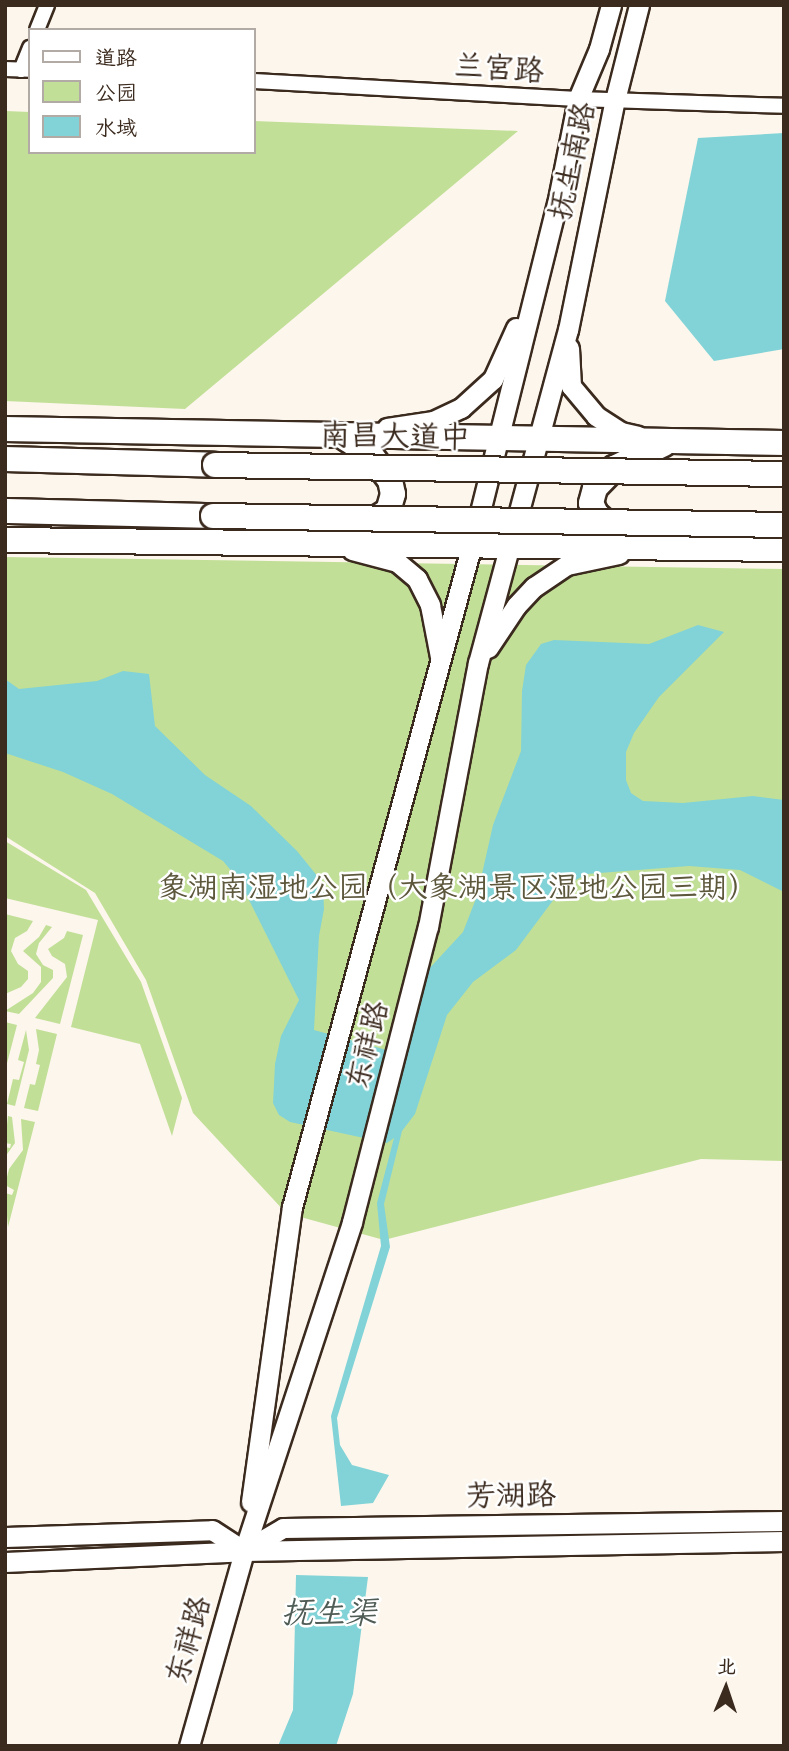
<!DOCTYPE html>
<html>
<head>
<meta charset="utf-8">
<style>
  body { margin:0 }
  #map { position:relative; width:789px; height:1751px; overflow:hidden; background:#fcf6ec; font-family:Itim,"LXGW WenKai TC",sans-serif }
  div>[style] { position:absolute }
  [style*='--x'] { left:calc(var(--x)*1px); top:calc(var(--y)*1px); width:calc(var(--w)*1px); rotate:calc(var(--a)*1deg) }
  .green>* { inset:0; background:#c2df97 }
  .water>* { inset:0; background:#81d3d7 }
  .roads { filter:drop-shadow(2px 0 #3b2a1e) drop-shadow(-2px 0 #3b2a1e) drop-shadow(0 2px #3b2a1e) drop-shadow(0 -2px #3b2a1e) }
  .street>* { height:14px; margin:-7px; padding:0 7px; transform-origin:7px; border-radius:7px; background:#fff }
  .secondary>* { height:19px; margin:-9.5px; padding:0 9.5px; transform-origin:9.5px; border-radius:9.5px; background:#fff }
  .highway>* { height:24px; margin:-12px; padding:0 12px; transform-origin:12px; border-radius:12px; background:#fff }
  .bridges { filter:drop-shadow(2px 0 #3b2a1e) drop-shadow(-2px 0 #3b2a1e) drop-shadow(0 2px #3b2a1e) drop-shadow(0 -2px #3b2a1e) }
  .highway-bridge>* { height:24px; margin:-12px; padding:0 12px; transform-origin:12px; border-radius:12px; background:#fff }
  span { translate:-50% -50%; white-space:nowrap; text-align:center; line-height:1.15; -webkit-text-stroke:5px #fff; paint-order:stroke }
  .street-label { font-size:30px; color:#3b2a1e }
  .park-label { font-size:30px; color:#5d573c }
  .water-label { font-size:32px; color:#505d56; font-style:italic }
  .frame { position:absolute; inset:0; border:7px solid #3b2a1e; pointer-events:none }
  .legend { position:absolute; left:28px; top:28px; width:228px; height:126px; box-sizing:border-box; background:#fff; border:2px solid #b1aaa5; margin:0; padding:9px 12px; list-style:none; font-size:21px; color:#3b2a1e }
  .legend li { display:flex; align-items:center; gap:14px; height:35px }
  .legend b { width:35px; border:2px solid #b1aaa5 }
  .north { position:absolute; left:691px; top:1653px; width:70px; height:70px; -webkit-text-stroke:5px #fff; paint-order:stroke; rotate:2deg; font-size:19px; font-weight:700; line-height:28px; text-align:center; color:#3b2a1e }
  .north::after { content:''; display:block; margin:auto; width:24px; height:32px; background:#3b2a1e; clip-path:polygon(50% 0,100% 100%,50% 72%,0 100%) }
</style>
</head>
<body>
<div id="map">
  <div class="green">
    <div style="clip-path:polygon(5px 111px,30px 112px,30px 152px,254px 152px,254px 121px,518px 131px,185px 409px,5px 401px)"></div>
    <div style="clip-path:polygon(5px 557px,784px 569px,784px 1161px,701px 1159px,384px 1240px,286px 1213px,193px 1113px,146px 980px,95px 893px,5px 836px)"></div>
    <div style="clip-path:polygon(5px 841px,86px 890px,141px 982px,182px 1098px,172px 1136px,140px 1044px,71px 1027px,98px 920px,5px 898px)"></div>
    <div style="clip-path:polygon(5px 914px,33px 921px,27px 931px,15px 938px,11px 951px,18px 964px,28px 971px,28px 979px,21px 987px,5px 994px)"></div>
    <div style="clip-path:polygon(46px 925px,52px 927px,39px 943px,36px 954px,43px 965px,53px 970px,53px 978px,19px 1014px,5px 1011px,33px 993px,41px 982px,41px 967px,23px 951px,39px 937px)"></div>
    <div style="clip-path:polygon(67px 931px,83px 935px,60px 1024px,35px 1018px,67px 977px,65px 964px,52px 956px,48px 949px,64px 938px)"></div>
    <div style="clip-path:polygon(5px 1022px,17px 1025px,5px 1071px,7px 1042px)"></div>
    <div style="clip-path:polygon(36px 1029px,57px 1034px,38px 1111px,24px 1108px,30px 1084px,35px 1085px,40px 1065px,36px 1064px,39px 1050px)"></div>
    <div style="clip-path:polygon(26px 1030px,29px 1050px,15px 1106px,7px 1104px,13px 1079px,19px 1080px,24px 1062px,18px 1060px)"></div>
    <div style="clip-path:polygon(8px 1116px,12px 1117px,15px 1143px,5px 1157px,5px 1147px,10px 1148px,11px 1144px,5px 1143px)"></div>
    <div style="clip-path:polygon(21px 1119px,35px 1122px,8px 1227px,5px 1193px,12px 1195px,14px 1190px,5px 1185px,9px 1169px,23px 1150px)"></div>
  </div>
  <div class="water">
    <div style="clip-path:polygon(784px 133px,784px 349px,714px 361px,665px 301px,698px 138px)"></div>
    <div style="clip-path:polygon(698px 625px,724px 632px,659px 697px,634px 733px,626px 752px,626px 780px,631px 793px,643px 801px,683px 803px,753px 796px,784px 800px,784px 892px,740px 870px,689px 866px,587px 874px,563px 887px,516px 950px,473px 982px,447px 1015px,415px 1114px,402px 1131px,384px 1204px,390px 1247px,337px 1418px,340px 1445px,352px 1465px,389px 1475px,373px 1503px,341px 1506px,331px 1416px,381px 1246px,377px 1203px,394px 1138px,387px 1143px,290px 1122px,279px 1115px,273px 1103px,275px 1064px,281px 1036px,299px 1000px,239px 880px,223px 861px,112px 794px,63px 772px,5px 753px,5px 679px,19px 689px,97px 681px,123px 671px,149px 674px,155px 726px,205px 775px,251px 806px,297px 851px,323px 883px,324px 909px,319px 936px,314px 1030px,401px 1054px,427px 971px,463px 932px,477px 896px,493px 825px,521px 751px,522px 691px,526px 665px,541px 644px,554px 640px,649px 644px)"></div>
    <div style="clip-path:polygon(296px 1575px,368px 1577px,353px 1694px,336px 1746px,278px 1746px,293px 1710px)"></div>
  </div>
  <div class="roads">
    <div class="street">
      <div style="--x:37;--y:30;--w:27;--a:-68"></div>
      <div style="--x:5;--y:69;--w:25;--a:2"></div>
      <div style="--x:21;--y:70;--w:24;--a:-68"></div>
      <div style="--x:254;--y:81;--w:324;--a:3.2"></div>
      <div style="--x:578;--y:99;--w:206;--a:1.9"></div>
    </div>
    <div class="secondary">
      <div style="--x:569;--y:348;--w:38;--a:87"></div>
      <div style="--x:571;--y:386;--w:39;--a:50"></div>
      <div style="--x:596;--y:416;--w:30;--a:33"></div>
      <div style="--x:621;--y:432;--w:17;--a:13"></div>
      <div style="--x:387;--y:428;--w:47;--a:-8.7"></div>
      <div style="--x:433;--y:421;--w:31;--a:-25"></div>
      <div style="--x:461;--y:408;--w:43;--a:-42.2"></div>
      <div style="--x:493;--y:379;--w:56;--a:-65.7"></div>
      <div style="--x:352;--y:550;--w:47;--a:14.9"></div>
      <div style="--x:397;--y:562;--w:26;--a:40"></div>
      <div style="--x:417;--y:579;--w:29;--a:63"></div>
      <div style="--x:430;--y:605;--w:53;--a:79.1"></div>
      <div style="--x:488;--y:648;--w:50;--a:-56.3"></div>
      <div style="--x:516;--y:606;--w:26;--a:-47"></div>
      <div style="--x:534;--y:587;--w:40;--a:-34"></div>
      <div style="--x:567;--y:565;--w:53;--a:-11.9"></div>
      <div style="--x:251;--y:1502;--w:298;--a:-82.1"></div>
      <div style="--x:292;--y:1207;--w:687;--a:-74.81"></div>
      <div style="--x:472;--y:544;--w:350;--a:-76"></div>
      <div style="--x:557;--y:204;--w:107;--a:-78.7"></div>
      <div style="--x:578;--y:99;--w:54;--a:-67.2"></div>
      <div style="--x:599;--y:49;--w:46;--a:-74.7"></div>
      <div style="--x:5;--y:1537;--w:207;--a:-1.9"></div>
      <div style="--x:212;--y:1530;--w:38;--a:33"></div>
      <div style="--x:244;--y:1551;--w:45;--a:-30.5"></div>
      <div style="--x:283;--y:1528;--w:501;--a:-0.8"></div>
      <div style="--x:5;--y:1562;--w:239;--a:-2.6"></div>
      <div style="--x:244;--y:1551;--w:540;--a:-1.06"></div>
      <div style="--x:189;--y:1746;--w:203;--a:-74.2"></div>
      <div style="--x:244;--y:1551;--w:346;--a:-71.8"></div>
      <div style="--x:352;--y:1222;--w:305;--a:-75.6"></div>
      <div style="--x:428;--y:927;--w:269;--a:-79.3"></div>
      <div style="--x:478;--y:663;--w:345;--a:-74.9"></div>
      <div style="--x:568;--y:330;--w:235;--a:-78.5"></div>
      <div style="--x:615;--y:100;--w:98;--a:-75.8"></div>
    </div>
    <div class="highway">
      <div style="--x:5;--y:429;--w:779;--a:1.03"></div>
      <div style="--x:341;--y:435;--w:36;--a:34"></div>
      <div style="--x:371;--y:455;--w:31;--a:53"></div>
      <div style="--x:390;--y:480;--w:14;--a:78"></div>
      <div style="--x:393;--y:494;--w:18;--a:106"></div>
      <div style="--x:388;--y:511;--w:28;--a:148"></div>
      <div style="--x:5;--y:459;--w:210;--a:1.6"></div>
      <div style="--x:5;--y:511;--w:208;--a:1.4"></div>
      <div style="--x:618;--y:533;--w:29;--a:-139"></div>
      <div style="--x:596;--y:514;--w:12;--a:-114"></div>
      <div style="--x:591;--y:503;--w:16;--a:-75"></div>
      <div style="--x:595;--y:488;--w:28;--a:-46"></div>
      <div style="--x:614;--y:468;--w:55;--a:-25.6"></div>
      <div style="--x:5;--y:540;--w:779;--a:0.66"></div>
    </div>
  </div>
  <div class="bridges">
    <div class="highway-bridge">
      <div style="--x:215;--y:465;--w:569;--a:0.91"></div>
      <div style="--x:213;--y:516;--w:571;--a:0.9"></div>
    </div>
  </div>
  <div class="street-label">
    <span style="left:499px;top:68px;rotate:4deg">兰宫路</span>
    <span style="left:572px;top:161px;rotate:-78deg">抚生南路</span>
    <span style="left:395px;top:436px;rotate:1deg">南昌大道中</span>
    <span style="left:367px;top:1045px;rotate:-76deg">东祥路</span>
    <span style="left:511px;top:1495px;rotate:-1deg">芳湖路</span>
    <span style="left:188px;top:1640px;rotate:-74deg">东祥路</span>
  </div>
  <div class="park-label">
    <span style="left:458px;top:887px">象湖南湿地公园（大象湖景区湿地公园三期）</span>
  </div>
  <div class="water-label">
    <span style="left:329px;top:1612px">抚生渠</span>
  </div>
  <div class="frame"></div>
  <ul class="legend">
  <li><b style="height:9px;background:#fff"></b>道路</li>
  <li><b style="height:19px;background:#c2df97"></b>公园</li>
  <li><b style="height:19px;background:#81d3d7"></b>水域</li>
  </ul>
  <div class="north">北</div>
</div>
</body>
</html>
